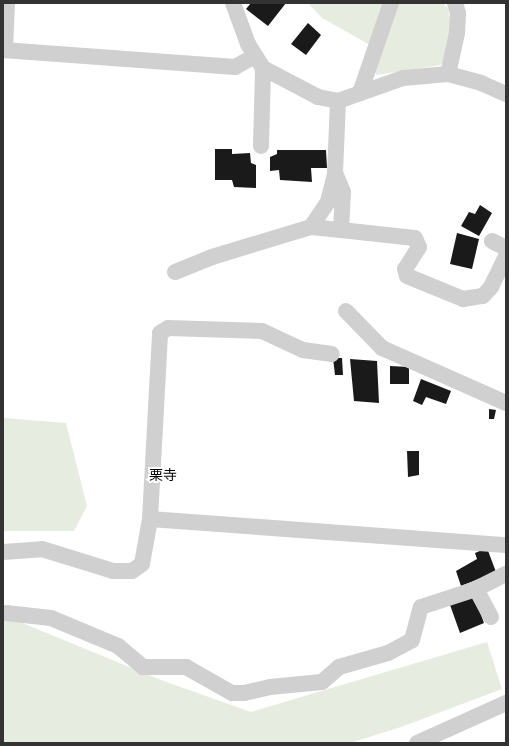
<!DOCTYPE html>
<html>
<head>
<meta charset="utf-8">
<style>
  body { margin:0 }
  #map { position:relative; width:509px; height:746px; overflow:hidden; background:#fff; font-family:Manrope,"Noto Sans JP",sans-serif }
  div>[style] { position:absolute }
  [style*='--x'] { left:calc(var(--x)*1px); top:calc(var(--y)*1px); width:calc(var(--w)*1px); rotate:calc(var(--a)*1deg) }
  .green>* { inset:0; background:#e6ecdf }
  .building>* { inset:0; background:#1a1a1a }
  .street>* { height:16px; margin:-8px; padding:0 8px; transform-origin:8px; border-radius:8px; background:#d0d0d0 }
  span { translate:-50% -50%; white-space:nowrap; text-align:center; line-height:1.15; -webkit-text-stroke:4px #fff; paint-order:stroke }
  .quarter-label { font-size:14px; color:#000 }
  .frame { position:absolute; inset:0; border:4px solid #333; pointer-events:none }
</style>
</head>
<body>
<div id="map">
  <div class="green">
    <div style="clip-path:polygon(308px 3px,442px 3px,448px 8px,453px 35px,441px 65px,376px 75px,370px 45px,322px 18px)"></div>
    <div style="clip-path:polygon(3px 418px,66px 423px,87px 506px,74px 531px,3px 531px)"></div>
    <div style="clip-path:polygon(3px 615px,161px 680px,251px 712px,487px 642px,502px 689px,401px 727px,350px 743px,3px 743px)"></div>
  </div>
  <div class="building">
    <div style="clip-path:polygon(251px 3px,286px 3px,268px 26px,246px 9px)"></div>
    <div style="clip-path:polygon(308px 23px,321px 35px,306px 55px,291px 44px)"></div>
    <div style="clip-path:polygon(215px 149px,232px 149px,232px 154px,250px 153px,251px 163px,256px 165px,256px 188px,234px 187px,232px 180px,215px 180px)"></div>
    <div style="clip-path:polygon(277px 150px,326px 150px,327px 168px,311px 168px,312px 182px,280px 180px,279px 170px,270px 171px,270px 157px,277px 154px)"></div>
    <div style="clip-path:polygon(480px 205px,492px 213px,479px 236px,461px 226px,469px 212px,475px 214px)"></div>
    <div style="clip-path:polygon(457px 233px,479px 239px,472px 269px,450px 264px)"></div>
    <div style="clip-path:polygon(333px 358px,342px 358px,343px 375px,335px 375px)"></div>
    <div style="clip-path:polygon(350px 359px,377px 361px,379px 403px,354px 401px)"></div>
    <div style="clip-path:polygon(390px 366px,409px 367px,409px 384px,390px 384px)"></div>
    <div style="clip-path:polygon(421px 379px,451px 391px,446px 404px,426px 397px,422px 405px,413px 401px)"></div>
    <div style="clip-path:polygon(489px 409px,496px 410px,494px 419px,489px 419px)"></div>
    <div style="clip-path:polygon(407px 451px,419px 451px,419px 475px,408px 477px)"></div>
    <div style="clip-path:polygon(487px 548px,496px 572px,461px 586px,456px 571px,477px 559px,475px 553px)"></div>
    <div style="clip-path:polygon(474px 595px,484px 623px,460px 633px,449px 602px)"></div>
  </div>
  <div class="street">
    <div style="--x:233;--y:3;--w:44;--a:69.9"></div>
    <div style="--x:248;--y:44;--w:28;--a:58"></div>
    <div style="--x:263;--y:68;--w:62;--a:27.8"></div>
    <div style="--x:318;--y:97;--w:20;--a:11"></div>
    <div style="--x:338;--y:101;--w:69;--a:-19.5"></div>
    <div style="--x:403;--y:78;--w:45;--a:-5.1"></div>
    <div style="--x:448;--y:74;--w:34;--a:15"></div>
    <div style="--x:481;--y:83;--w:27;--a:24"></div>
    <div style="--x:3;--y:50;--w:233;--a:4.2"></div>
    <div style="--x:235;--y:67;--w:23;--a:-29"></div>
    <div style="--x:5;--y:50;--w:47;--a:-87.6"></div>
    <div style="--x:448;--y:74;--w:42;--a:-77.6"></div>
    <div style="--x:457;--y:33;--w:20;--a:-87"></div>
    <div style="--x:458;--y:13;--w:10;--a:-107"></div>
    <div style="--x:360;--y:93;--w:95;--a:-71"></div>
    <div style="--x:261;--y:146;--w:78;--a:-88.5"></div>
    <div style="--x:335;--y:173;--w:21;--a:67"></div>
    <div style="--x:343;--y:192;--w:38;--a:93"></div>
    <div style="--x:311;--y:227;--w:30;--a:-56"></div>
    <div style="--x:328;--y:202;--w:30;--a:-76"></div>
    <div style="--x:335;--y:173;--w:72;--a:-87.6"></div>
    <div style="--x:492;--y:241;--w:16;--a:27"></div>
    <div style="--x:175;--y:272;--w:40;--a:-22"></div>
    <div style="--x:212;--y:257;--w:103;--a:-16.9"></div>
    <div style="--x:311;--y:227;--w:30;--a:6"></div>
    <div style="--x:341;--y:230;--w:74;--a:6.2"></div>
    <div style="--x:415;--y:238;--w:10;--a:66"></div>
    <div style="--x:419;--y:247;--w:26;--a:122"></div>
    <div style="--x:405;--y:269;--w:7;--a:74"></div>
    <div style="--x:407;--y:276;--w:61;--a:22.3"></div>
    <div style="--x:463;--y:299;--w:20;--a:-9"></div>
    <div style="--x:483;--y:296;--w:12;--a:-48"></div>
    <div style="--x:491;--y:287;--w:34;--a:-64"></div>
    <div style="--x:346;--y:311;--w:52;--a:45.8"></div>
    <div style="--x:382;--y:348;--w:136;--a:23.9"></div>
    <div style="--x:150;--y:519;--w:186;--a:-86.9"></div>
    <div style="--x:160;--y:333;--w:9;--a:-32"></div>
    <div style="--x:168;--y:328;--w:94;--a:1.8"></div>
    <div style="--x:262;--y:331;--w:45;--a:24.9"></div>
    <div style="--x:303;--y:350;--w:29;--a:8"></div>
    <div style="--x:3;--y:552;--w:39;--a:-4"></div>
    <div style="--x:42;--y:549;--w:74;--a:17.2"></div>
    <div style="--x:113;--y:571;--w:19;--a:0"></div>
    <div style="--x:132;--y:571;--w:12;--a:-35"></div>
    <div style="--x:142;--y:564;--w:46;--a:-79.9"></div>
    <div style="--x:150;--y:519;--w:357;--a:4.2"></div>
    <div style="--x:6;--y:613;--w:45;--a:6.3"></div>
    <div style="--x:51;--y:618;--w:73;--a:22.7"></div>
    <div style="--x:118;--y:646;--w:33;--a:40"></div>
    <div style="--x:143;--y:667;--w:43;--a:0"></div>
    <div style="--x:186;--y:667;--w:53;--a:29.5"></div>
    <div style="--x:232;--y:693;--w:12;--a:0"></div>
    <div style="--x:244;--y:693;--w:27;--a:-13"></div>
    <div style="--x:270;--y:687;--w:52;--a:-5.5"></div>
    <div style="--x:322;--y:682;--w:23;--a:-41"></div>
    <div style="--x:339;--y:667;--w:51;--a:-15.9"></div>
    <div style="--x:388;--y:653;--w:27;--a:-28"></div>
    <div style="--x:412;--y:640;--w:34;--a:-75"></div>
    <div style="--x:421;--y:607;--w:58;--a:-18.1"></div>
    <div style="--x:491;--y:617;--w:32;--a:-118"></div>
    <div style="--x:476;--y:589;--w:34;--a:-27"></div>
    <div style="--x:417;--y:743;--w:98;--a:-24.2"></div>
  </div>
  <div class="quarter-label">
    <span style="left:163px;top:475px">栗寺</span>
  </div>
  <div class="frame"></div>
</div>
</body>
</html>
